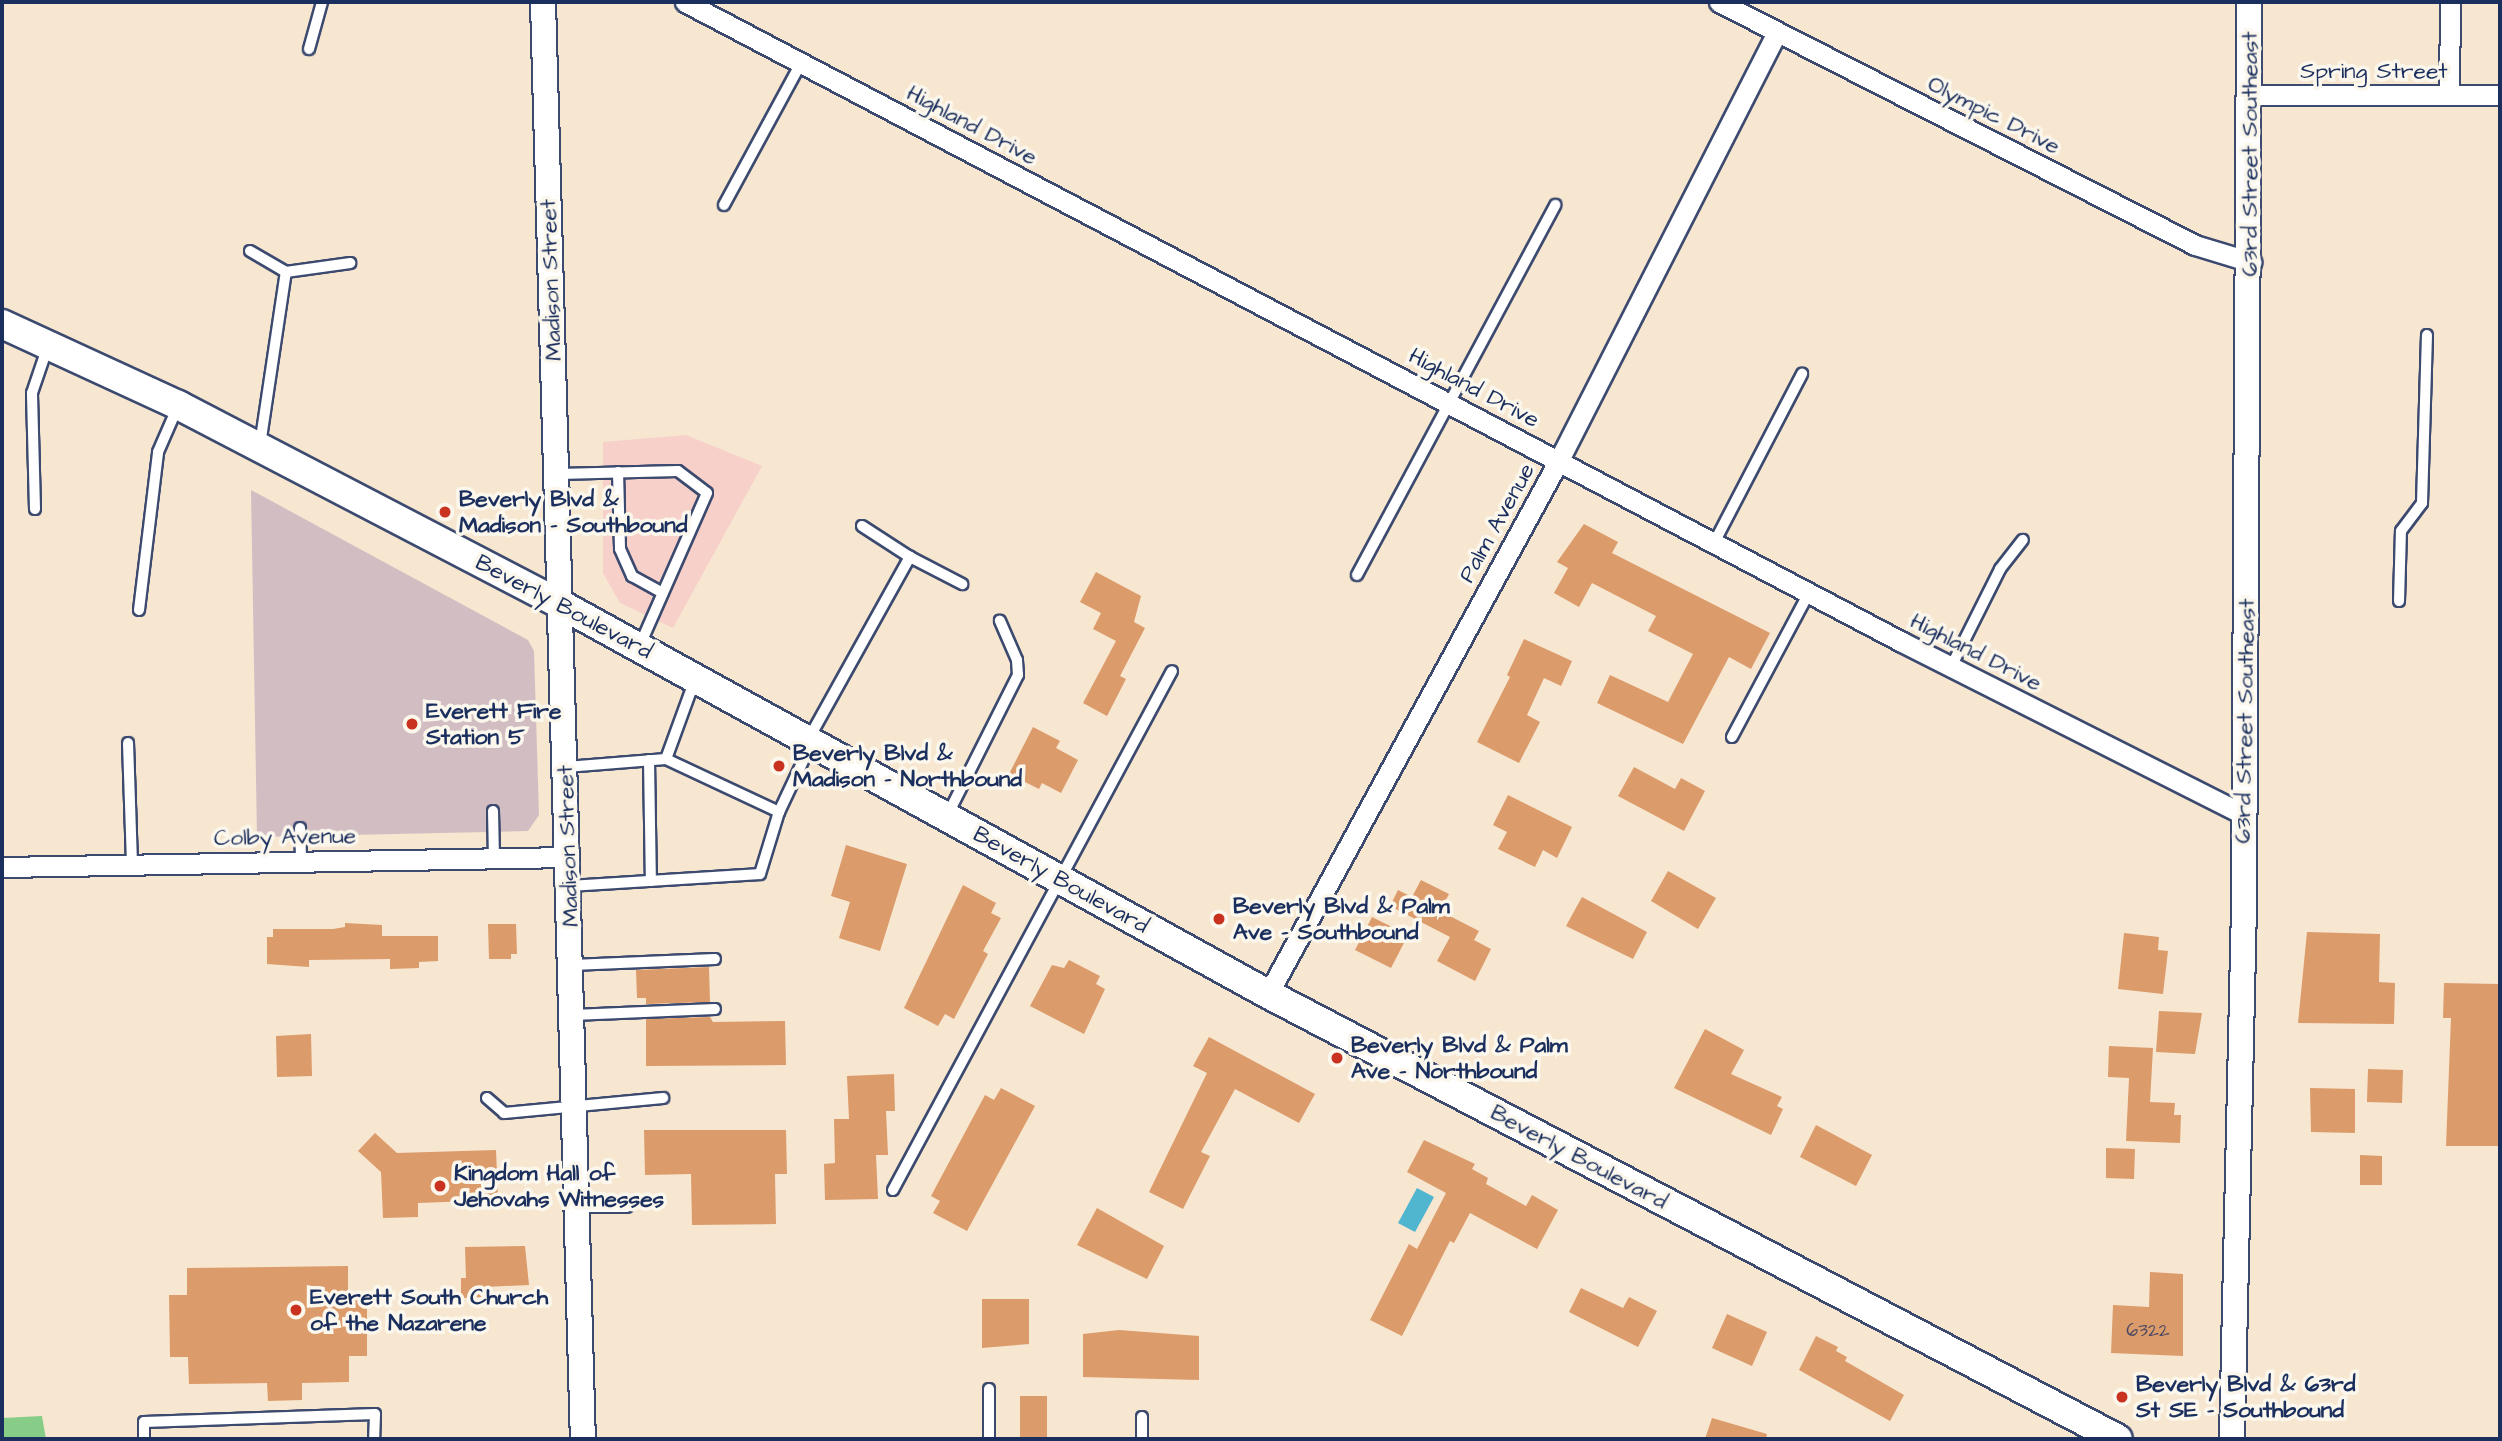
<!DOCTYPE html>
<html>
<head>
<meta charset="utf-8">
<style>
  body { margin:0 }
  #map { position:relative; width:2502px; height:1441px; overflow:hidden; background:#f7e6d0; font-family:"Architects Daughter",sans-serif }
  div>[style] { position:absolute }
  [style*='--x'] { left:calc(var(--x)*1px); top:calc(var(--y)*1px); width:calc(var(--w)*1px); rotate:calc(var(--a)*1deg) }
  .built>* { inset:0; background:#f7d0ca }
  .industrial>* { inset:0; background:#d2bec2 }
  .green>* { inset:0; background:#87cd87 }
  .water>* { inset:0; background:#50b5cf }
  .building>* { inset:0; background:#dc9b6a }
  .roads { filter:drop-shadow(2px 0 #3c4a6f) drop-shadow(-2px 0 #3c4a6f) drop-shadow(0 2px #3c4a6f) drop-shadow(0 -2px #3c4a6f) }
  .service>* { height:10px; margin:-5px; padding:0 5px; transform-origin:5px; border-radius:5px; background:#fff }
  .minor>* { height:19px; margin:-9.5px; padding:0 9.5px; transform-origin:9.5px; border-radius:9.5px; background:#fff }
  .tertiary>* { height:24px; margin:-12px; padding:0 12px; transform-origin:12px; border-radius:12px; background:#fff }
  .secondary>* { height:28px; margin:-14px; padding:0 14px; transform-origin:14px; border-radius:14px; background:#fff }
  .dots>* { width:19px; height:19px; translate:-50% -50%; box-sizing:border-box; border:4px solid #fbf7ec; border-radius:50% }
  span { translate:-50% -50%; white-space:nowrap; text-align:center; line-height:1.15; -webkit-text-stroke:7px #fbf7ec; paint-order:stroke }
  .number-label { font-size:19px; color:#4b4a61 }
  .number-label span { -webkit-text-stroke-width:0 }
  .street-label { font-size:23px; color:#1b2f5e }
  .poi-label { font-size:23px; color:#1b2f5e; font-weight:700 }
  .left { translate:0 -50%; text-align:left }
  .frame { position:absolute; inset:0; border:4px solid #1b2f5e; pointer-events:none }
</style>
</head>
<body>
<div id="map">
  <div class="built">
    <div style="clip-path:polygon(686px 435px,762px 466px,673px 628px,620px 603px,603px 573px,603px 442px)"></div>
  </div>
  <div class="industrial">
    <div style="clip-path:polygon(251px 490px,528px 640px,534px 651px,539px 815px,528px 831px,257px 837px)"></div>
  </div>
  <div class="green">
    <div style="clip-path:polygon(42px 1416px,46px 1439px,2px 1439px,2px 1418px)"></div>
  </div>
  <div class="water">
    <div style="clip-path:polygon(1417px 1188px,1434px 1197px,1415px 1232px,1398px 1223px)"></div>
  </div>
  <div class="building">
    <div style="clip-path:polygon(1584px 524px,1618px 542px,1612px 553px,1770px 633px,1751px 669px,1729px 657px,1683px 744px,1597px 703px,1610px 675px,1668px 702px,1693px 654px,1648px 631px,1656px 616px,1592px 583px,1579px 607px,1554px 593px,1568px 568px,1557px 562px)"></div>
    <div style="clip-path:polygon(1096px 572px,1141px 596px,1134px 622px,1145px 628px,1120px 676px,1126px 679px,1107px 716px,1083px 703px,1116px 641px,1093px 629px,1101px 613px,1080px 602px)"></div>
    <div style="clip-path:polygon(1524px 639px,1572px 661px,1561px 686px,1544px 678px,1527px 715px,1540px 722px,1519px 763px,1477px 742px,1510px 677px,1507px 675px)"></div>
    <div style="clip-path:polygon(1033px 727px,1060px 741px,1056px 748px,1078px 760px,1061px 793px,1042px 783px,1039px 789px,1009px 774px)"></div>
    <div style="clip-path:polygon(1634px 767px,1675px 789px,1681px 778px,1705px 791px,1684px 831px,1618px 796px)"></div>
    <div style="clip-path:polygon(1508px 795px,1572px 827px,1557px 858px,1543px 850px,1535px 867px,1498px 849px,1507px 832px,1493px 825px)"></div>
    <div style="clip-path:polygon(846px 845px,907px 864px,880px 951px,839px 938px,850px 902px,831px 896px)"></div>
    <div style="clip-path:polygon(1668px 871px,1716px 898px,1698px 929px,1651px 901px)"></div>
    <div style="clip-path:polygon(1421px 880px,1449px 894px,1440px 911px,1479px 931px,1474px 940px,1491px 949px,1475px 981px,1437px 961px,1450px 937px,1390px 906px,1398px 890px,1412px 897px)"></div>
    <div style="clip-path:polygon(963px 885px,996px 903px,991px 913px,1001px 918px,983px 951px,988px 954px,954px 1019px,945px 1014px,938px 1026px,904px 1008px)"></div>
    <div style="clip-path:polygon(1582px 897px,1647px 932px,1633px 959px,1566px 926px)"></div>
    <div style="clip-path:polygon(1372px 917px,1408px 935px,1391px 968px,1355px 950px)"></div>
    <div style="clip-path:polygon(345px 923px,382px 925px,382px 936px,438px 936px,438px 961px,419px 962px,419px 968px,390px 969px,390px 959px,309px 960px,309px 967px,267px 964px,267px 937px,273px 937px,273px 929px,333px 929px,345px 927px)"></div>
    <div style="clip-path:polygon(488px 924px,516px 924px,517px 954px,511px 954px,511px 959px,489px 959px)"></div>
    <div style="clip-path:polygon(2307px 932px,2380px 934px,2379px 982px,2395px 983px,2394px 1024px,2298px 1023px)"></div>
    <div style="clip-path:polygon(2124px 933px,2159px 937px,2158px 950px,2168px 951px,2163px 994px,2118px 989px)"></div>
    <div style="clip-path:polygon(1069px 960px,1100px 976px,1096px 984px,1105px 989px,1084px 1034px,1030px 1006px,1052px 965px,1064px 968px)"></div>
    <div style="clip-path:polygon(709px 967px,710px 1002px,646px 1004px,646px 998px,637px 998px,636px 970px)"></div>
    <div style="clip-path:polygon(2444px 983px,2500px 984px,2500px 1146px,2446px 1146px,2451px 1018px,2443px 1018px)"></div>
    <div style="clip-path:polygon(2159px 1011px,2202px 1013px,2195px 1054px,2156px 1052px)"></div>
    <div style="clip-path:polygon(710px 1017px,713px 1022px,785px 1021px,786px 1065px,646px 1066px,646px 1019px)"></div>
    <div style="clip-path:polygon(1705px 1029px,1744px 1050px,1731px 1074px,1782px 1097px,1777px 1106px,1783px 1109px,1771px 1135px,1674px 1088px)"></div>
    <div style="clip-path:polygon(311px 1034px,312px 1076px,277px 1077px,276px 1036px)"></div>
    <div style="clip-path:polygon(1209px 1037px,1315px 1094px,1299px 1123px,1235px 1089px,1201px 1152px,1210px 1156px,1183px 1209px,1149px 1192px,1207px 1073px,1193px 1066px)"></div>
    <div style="clip-path:polygon(2109px 1046px,2153px 1048px,2150px 1102px,2175px 1103px,2174px 1115px,2181px 1115px,2180px 1143px,2126px 1141px,2129px 1078px,2108px 1077px)"></div>
    <div style="clip-path:polygon(2368px 1069px,2403px 1070px,2402px 1103px,2367px 1102px)"></div>
    <div style="clip-path:polygon(894px 1074px,895px 1111px,886px 1111px,888px 1155px,876px 1155px,878px 1199px,825px 1200px,824px 1164px,835px 1163px,834px 1119px,849px 1119px,847px 1076px)"></div>
    <div style="clip-path:polygon(1001px 1088px,1035px 1106px,967px 1231px,933px 1213px,940px 1201px,931px 1196px,985px 1095px,994px 1100px)"></div>
    <div style="clip-path:polygon(2310px 1088px,2355px 1089px,2355px 1133px,2311px 1132px)"></div>
    <div style="clip-path:polygon(1816px 1125px,1872px 1155px,1856px 1186px,1800px 1157px)"></div>
    <div style="clip-path:polygon(644px 1130px,786px 1130px,787px 1174px,775px 1174px,776px 1224px,692px 1225px,691px 1174px,645px 1175px)"></div>
    <div style="clip-path:polygon(375px 1133px,397px 1153px,496px 1150px,498px 1200px,418px 1203px,418px 1217px,383px 1218px,381px 1172px,358px 1151px)"></div>
    <div style="clip-path:polygon(1424px 1140px,1475px 1164px,1472px 1169px,1488px 1178px,1486px 1184px,1526px 1206px,1532px 1195px,1558px 1210px,1537px 1249px,1470px 1213px,1454px 1243px,1450px 1241px,1402px 1336px,1370px 1320px,1409px 1244px,1417px 1249px,1446px 1193px,1407px 1172px)"></div>
    <div style="clip-path:polygon(2106px 1148px,2135px 1149px,2134px 1179px,2106px 1178px)"></div>
    <div style="clip-path:polygon(2360px 1155px,2382px 1156px,2382px 1185px,2360px 1185px)"></div>
    <div style="clip-path:polygon(1097px 1208px,1164px 1246px,1147px 1279px,1077px 1245px)"></div>
    <div style="clip-path:polygon(525px 1246px,529px 1285px,484px 1287px,484px 1297px,461px 1298px,461px 1278px,466px 1278px,465px 1247px)"></div>
    <div style="clip-path:polygon(348px 1266px,348px 1293px,367px 1293px,367px 1356px,349px 1356px,349px 1382px,302px 1383px,302px 1400px,268px 1401px,267px 1383px,189px 1384px,188px 1357px,170px 1357px,169px 1295px,187px 1295px,187px 1268px)"></div>
    <div style="clip-path:polygon(2150px 1272px,2183px 1274px,2183px 1356px,2111px 1353px,2113px 1305px,2149px 1307px)"></div>
    <div style="clip-path:polygon(1581px 1288px,1623px 1308px,1629px 1297px,1657px 1311px,1638px 1347px,1569px 1312px)"></div>
    <div style="clip-path:polygon(982px 1299px,1029px 1299px,1029px 1344px,982px 1348px)"></div>
    <div style="clip-path:polygon(1727px 1314px,1767px 1332px,1752px 1366px,1712px 1348px)"></div>
    <div style="clip-path:polygon(1119px 1330px,1199px 1336px,1199px 1380px,1083px 1377px,1083px 1334px)"></div>
    <div style="clip-path:polygon(1816px 1336px,1838px 1347px,1836px 1351px,1847px 1357px,1845px 1361px,1904px 1395px,1890px 1421px,1799px 1370px)"></div>
    <div style="clip-path:polygon(1020px 1396px,1047px 1396px,1047px 1439px,1020px 1439px)"></div>
    <div style="clip-path:polygon(1712px 1418px,1767px 1434px,1766px 1439px,1705px 1439px)"></div>
  </div>
  <div class="roads">
    <div class="service">
      <div style="--x:309;--y:49;--w:49;--a:-74.5"></div>
      <div style="--x:724;--y:205;--w:162;--a:-61.5"></div>
      <div style="--x:250;--y:251;--w:42;--a:30.3"></div>
      <div style="--x:286;--y:272;--w:65;--a:-8"></div>
      <div style="--x:260;--y:445;--w:175;--a:-81.5"></div>
      <div style="--x:618;--y:472;--w:77;--a:88.5"></div>
      <div style="--x:620;--y:549;--w:30;--a:66"></div>
      <div style="--x:632;--y:576;--w:35;--a:29"></div>
      <div style="--x:558;--y:474;--w:120;--a:-1.4"></div>
      <div style="--x:678;--y:471;--w:36;--a:37"></div>
      <div style="--x:707;--y:493;--w:168;--a:113.8"></div>
      <div style="--x:35;--y:509;--w:116;--a:-91.5"></div>
      <div style="--x:32;--y:393;--w:50;--a:-71.2"></div>
      <div style="--x:862;--y:526;--w:57;--a:32.9"></div>
      <div style="--x:1714;--y:543;--w:191;--a:-62.5"></div>
      <div style="--x:1357;--y:575;--w:420;--a:-61.8"></div>
      <div style="--x:2399;--y:601;--w:70;--a:-88.4"></div>
      <div style="--x:2401;--y:531;--w:35;--a:-53"></div>
      <div style="--x:2422;--y:503;--w:168;--a:-88.3"></div>
      <div style="--x:139;--y:610;--w:159;--a:-83.1"></div>
      <div style="--x:158;--y:452;--w:50;--a:-66.5"></div>
      <div style="--x:1951;--y:667;--w:110;--a:-63.4"></div>
      <div style="--x:2000;--y:569;--w:37;--a:-52"></div>
      <div style="--x:1732;--y:737;--w:163;--a:-61.9"></div>
      <div style="--x:808;--y:740;--w:210;--a:-60.9"></div>
      <div style="--x:910;--y:557;--w:59;--a:27.4"></div>
      <div style="--x:128;--y:743;--w:122;--a:88.1"></div>
      <div style="--x:666;--y:759;--w:125;--a:25.1"></div>
      <div style="--x:779;--y:812;--w:75;--a:-64.8"></div>
      <div style="--x:649;--y:760;--w:121;--a:89.1"></div>
      <div style="--x:566;--y:767;--w:100;--a:-4.6"></div>
      <div style="--x:666;--y:759;--w:82;--a:-70"></div>
      <div style="--x:493;--y:811;--w:47;--a:88.8"></div>
      <div style="--x:948;--y:814;--w:156;--a:-63.3"></div>
      <div style="--x:1018;--y:675;--w:15;--a:-94"></div>
      <div style="--x:1017;--y:660;--w:43;--a:-113.6"></div>
      <div style="--x:300;--y:828;--w:34;--a:88"></div>
      <div style="--x:570;--y:886;--w:190;--a:-3.6"></div>
      <div style="--x:760;--y:874;--w:65;--a:-73"></div>
      <div style="--x:572;--y:965;--w:143;--a:-2.4"></div>
      <div style="--x:573;--y:1015;--w:142;--a:-2.4"></div>
      <div style="--x:487;--y:1098;--w:23;--a:41"></div>
      <div style="--x:504;--y:1113;--w:160;--a:-5.4"></div>
      <div style="--x:893;--y:1190;--w:589;--a:-61.74"></div>
      <div style="--x:578;--y:1207;--w:49;--a:0"></div>
      <div style="--x:1142;--y:1417;--w:22;--a:90"></div>
      <div style="--x:144;--y:1439;--w:17;--a:-90"></div>
      <div style="--x:144;--y:1422;--w:231;--a:-2"></div>
      <div style="--x:375;--y:1414;--w:25;--a:92"></div>
      <div style="--x:989;--y:1439;--w:50;--a:-90"></div>
    </div>
    <div class="minor">
      <div style="--x:685;--y:2;--w:1375;--a:27.74"></div>
      <div style="--x:1902;--y:642;--w:381;--a:26.8"></div>
      <div style="--x:1719;--y:2;--w:534;--a:27.04"></div>
      <div style="--x:2195;--y:245;--w:59;--a:16.9"></div>
      <div style="--x:2248;--y:95;--w:252;--a:0"></div>
      <div style="--x:2449;--y:95;--w:93;--a:-89.4"></div>
      <div style="--x:2;--y:867;--w:567;--a:-1.01"></div>
      <div style="--x:1268;--y:994;--w:608;--a:-61.41"></div>
      <div style="--x:1559;--y:460;--w:479;--a:-63"></div>
    </div>
    <div class="tertiary">
      <div style="--x:543;--y:2;--w:1438;--a:88.41"></div>
      <div style="--x:2232;--y:1439;--w:533;--a:-88.71"></div>
      <div style="--x:2244;--y:906;--w:904;--a:-89.68"></div>
    </div>
    <div class="secondary">
      <div style="--x:2;--y:324;--w:194;--a:24.7"></div>
      <div style="--x:178;--y:405;--w:431;--a:27.5"></div>
      <div style="--x:560;--y:604;--w:808;--a:28.85"></div>
      <div style="--x:1268;--y:994;--w:959;--a:27.63"></div>
    </div>
  </div>
  <div class="dots">
    <div style="left:445px;top:512px;background:#c8321e"></div>
    <div style="left:412px;top:724px;background:#c8321e"></div>
    <div style="left:779px;top:766px;background:#c8321e"></div>
    <div style="left:1219px;top:919px;background:#c8321e"></div>
    <div style="left:1337px;top:1058px;background:#c8321e"></div>
    <div style="left:440px;top:1186px;background:#c8321e"></div>
    <div style="left:296px;top:1310px;background:#c8321e"></div>
    <div style="left:2122px;top:1397px;background:#c8321e"></div>
  </div>
  <div class="number-label">
    <span style="left:2148px;top:1331px">6322</span>
  </div>
  <div class="street-label">
    <span style="left:2374px;top:71px">Spring Street</span>
    <span style="left:1994px;top:115px;rotate:27deg">Olympic Drive</span>
    <span style="left:972px;top:125px;rotate:28deg">Highland Drive</span>
    <span style="left:2250px;top:154px;rotate:-90deg">63rd Street Southeast</span>
    <span style="left:551px;top:280px;rotate:-92deg">Madison Street</span>
    <span style="left:1474px;top:388px;rotate:28deg">Highland Drive</span>
    <span style="left:1497px;top:523px;rotate:-61deg">Palm Avenue</span>
    <span style="left:564px;top:607px;rotate:28deg">Beverly Boulevard</span>
    <span style="left:1976px;top:652px;rotate:27deg">Highland Drive</span>
    <span style="left:2245px;top:721px;rotate:-89deg">63rd Street Southeast</span>
    <span style="left:285px;top:837px;rotate:-1deg">Colby Avenue</span>
    <span style="left:568px;top:846px;rotate:-92deg">Madison Street</span>
    <span style="left:1061px;top:880px;rotate:29deg">Beverly Boulevard</span>
    <span style="left:1579px;top:1157px;rotate:28deg">Beverly Boulevard</span>
  </div>
  <div class="poi-label">
    <span class="left" style="left:459px;top:512px">Beverly Blvd &amp;<br>Madison - Southbound</span>
    <span class="left" style="left:426px;top:724px">Everett Fire<br>Station 5</span>
    <span class="left" style="left:793px;top:766px">Beverly Blvd &amp;<br>Madison - Northbound</span>
    <span class="left" style="left:1233px;top:919px">Beverly Blvd &amp; Palm<br>Ave - Southbound</span>
    <span class="left" style="left:1351px;top:1058px">Beverly Blvd &amp; Palm<br>Ave - Northbound</span>
    <span class="left" style="left:454px;top:1186px">Kingdom Hall of<br>Jehovahs Witnesses</span>
    <span class="left" style="left:310px;top:1310px">Everett South Church<br>of the Nazarene</span>
    <span class="left" style="left:2136px;top:1397px">Beverly Blvd &amp; 63rd<br>St SE - Southbound</span>
  </div>
  <div class="frame"></div>
</div>
</body>
</html>
